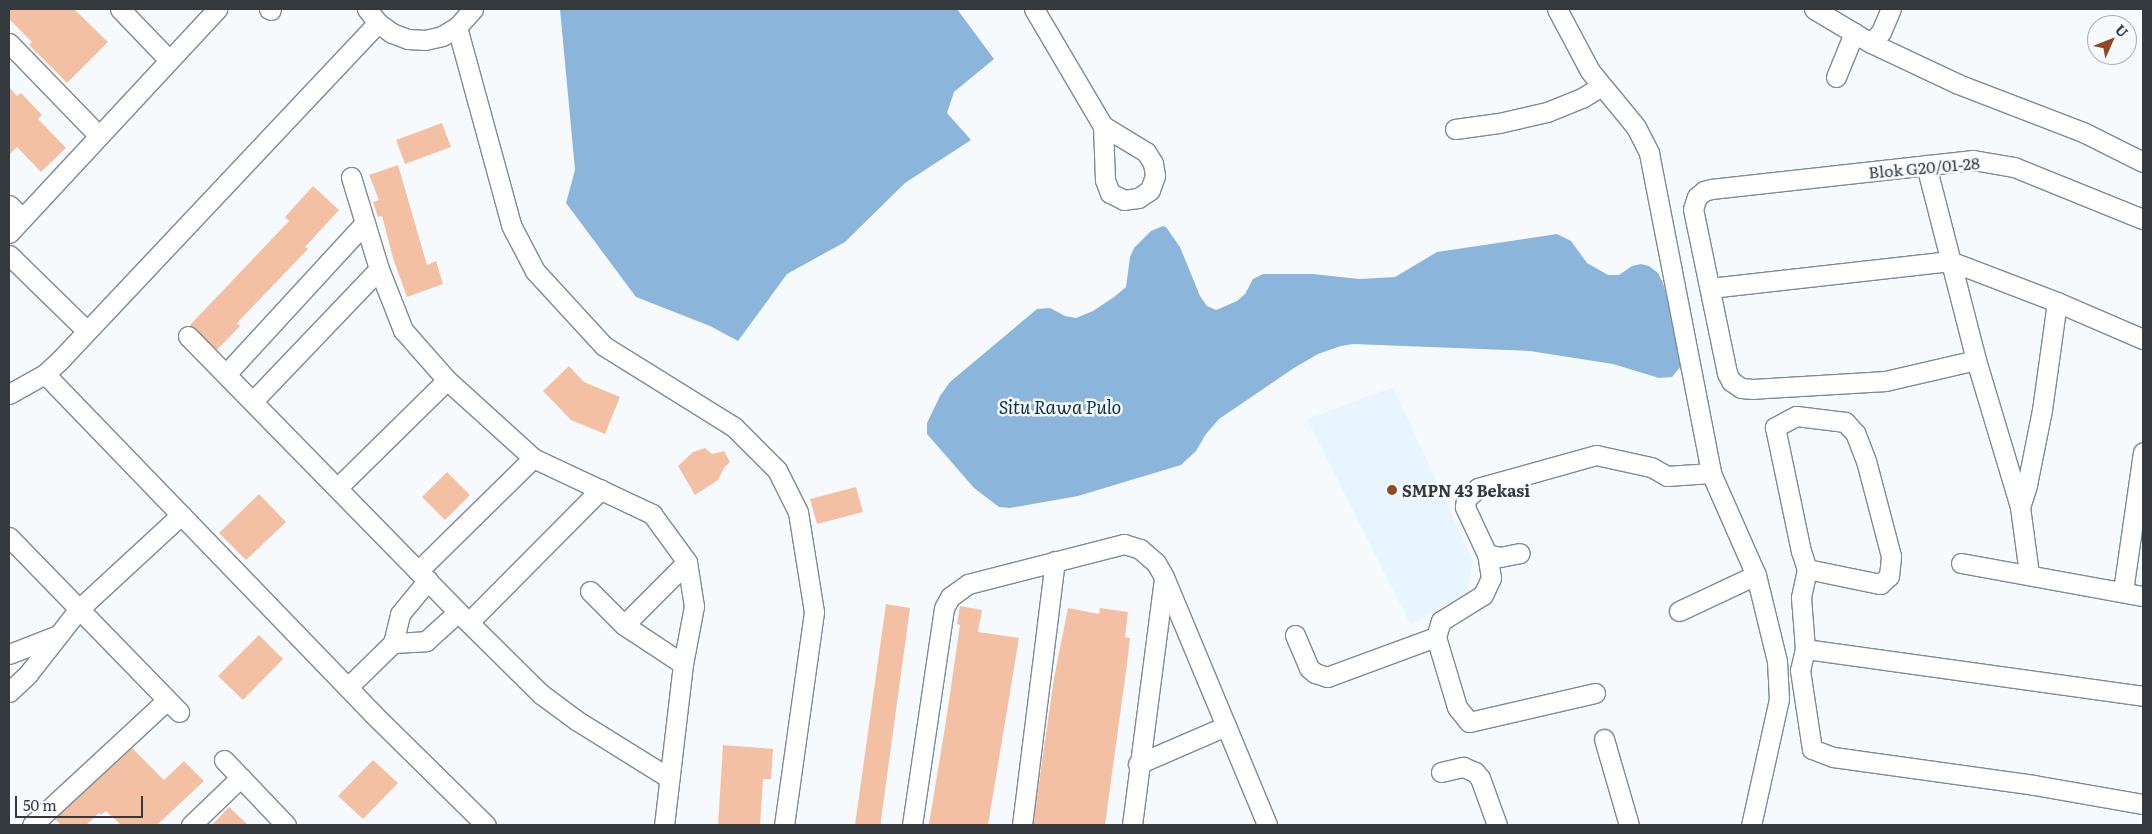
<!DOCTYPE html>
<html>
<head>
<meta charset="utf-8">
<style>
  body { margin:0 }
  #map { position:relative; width:2152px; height:834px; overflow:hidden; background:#f7fafc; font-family:Literata,serif }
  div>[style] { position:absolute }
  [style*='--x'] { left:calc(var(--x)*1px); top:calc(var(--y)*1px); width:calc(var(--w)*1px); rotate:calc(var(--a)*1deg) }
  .built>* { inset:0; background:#e8f4ff }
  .water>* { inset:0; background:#8bb5db }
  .building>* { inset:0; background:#f4c0a4 }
  .roads { filter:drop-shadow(1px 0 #7e8a95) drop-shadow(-1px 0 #7e8a95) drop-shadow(0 1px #7e8a95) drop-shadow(0 -1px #7e8a95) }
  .minor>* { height:19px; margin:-9.5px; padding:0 9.5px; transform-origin:9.5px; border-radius:9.5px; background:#fff }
  .dots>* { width:14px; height:14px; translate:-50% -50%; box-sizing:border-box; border:2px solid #f7fafc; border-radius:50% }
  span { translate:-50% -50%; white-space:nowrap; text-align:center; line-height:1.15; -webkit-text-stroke:5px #f7fafc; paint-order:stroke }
  .street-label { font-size:16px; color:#34393e }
  .poi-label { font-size:16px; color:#34393e; font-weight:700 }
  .left { translate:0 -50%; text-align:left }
  .water-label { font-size:18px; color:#0e2f49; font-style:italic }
  .frame { position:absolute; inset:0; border:10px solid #34393e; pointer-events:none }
  .north { position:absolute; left:2087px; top:15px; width:50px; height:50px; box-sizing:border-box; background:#f7fafc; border:1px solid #a9adb0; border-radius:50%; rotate:46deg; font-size:14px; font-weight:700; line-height:20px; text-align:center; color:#34393e }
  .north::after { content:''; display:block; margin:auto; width:18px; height:22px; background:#8f4a21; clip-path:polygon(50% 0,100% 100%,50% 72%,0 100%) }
  .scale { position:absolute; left:15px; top:796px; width:128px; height:22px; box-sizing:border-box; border:2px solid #34393e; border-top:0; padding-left:6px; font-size:15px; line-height:18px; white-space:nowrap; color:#34393e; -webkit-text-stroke:4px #f7fafc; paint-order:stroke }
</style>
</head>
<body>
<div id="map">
  <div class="built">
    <div style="clip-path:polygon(1393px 387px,1473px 561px,1467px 593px,1411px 625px,1307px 419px)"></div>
  </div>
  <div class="water">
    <div style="clip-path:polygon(560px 9px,957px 9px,994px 59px,954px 92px,947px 113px,971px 140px,905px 183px,845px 242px,787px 274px,738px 341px,710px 326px,636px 297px,566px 203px,575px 170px)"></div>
    <div style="clip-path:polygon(1163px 226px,1166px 227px,1180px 247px,1200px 296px,1207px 306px,1216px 310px,1237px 301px,1245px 294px,1253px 279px,1263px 274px,1313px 274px,1359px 279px,1395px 277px,1437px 252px,1557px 234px,1571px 241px,1587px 263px,1608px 275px,1619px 275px,1632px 266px,1641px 264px,1649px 266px,1658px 273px,1663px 283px,1681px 349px,1681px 366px,1672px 377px,1659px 378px,1613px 364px,1530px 351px,1353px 344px,1341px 346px,1318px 354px,1294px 368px,1219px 419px,1206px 434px,1196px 451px,1181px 465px,1078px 496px,1010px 508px,999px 507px,974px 488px,927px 434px,927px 423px,940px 396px,950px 382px,1037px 309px,1050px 308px,1065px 316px,1076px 318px,1093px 311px,1114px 297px,1126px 287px,1130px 257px,1134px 248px,1151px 231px)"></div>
  </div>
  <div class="building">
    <div style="clip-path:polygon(9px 9px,74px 9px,108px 42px,67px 83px,29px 45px,32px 42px,9px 19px)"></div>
    <div style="clip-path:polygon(9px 87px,17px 96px,21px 93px,42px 115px,38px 119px,66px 148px,41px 172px,17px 147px,9px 155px)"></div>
    <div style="clip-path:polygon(442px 123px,451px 147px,405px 164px,396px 140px)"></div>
    <div style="clip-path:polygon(398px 165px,427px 265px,436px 261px,443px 284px,407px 297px,393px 258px,382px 216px,378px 217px,373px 202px,379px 200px,369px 175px)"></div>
    <div style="clip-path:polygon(313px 186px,339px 210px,305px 247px,308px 249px,237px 323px,240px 326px,217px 350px,190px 325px,289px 221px,285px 217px)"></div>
    <div style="clip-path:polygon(569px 366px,584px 382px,620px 397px,605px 434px,571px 420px,543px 391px)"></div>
    <div style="clip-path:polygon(705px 448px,712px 454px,724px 451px,730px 462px,724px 468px,718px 480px,695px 495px,678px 466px,693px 452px)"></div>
    <div style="clip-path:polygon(447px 472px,470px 495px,445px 520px,422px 497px)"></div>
    <div style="clip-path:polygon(856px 487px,863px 512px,817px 524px,810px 499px)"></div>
    <div style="clip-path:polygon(259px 494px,286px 522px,246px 560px,219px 533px)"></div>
    <div style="clip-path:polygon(886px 604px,910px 608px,881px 820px,881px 825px,855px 825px)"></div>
    <div style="clip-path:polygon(960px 606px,982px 610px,978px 632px,1019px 638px,988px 825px,929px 824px,946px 721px,960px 625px,957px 624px)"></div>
    <div style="clip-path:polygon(1068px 608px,1099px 614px,1100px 608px,1128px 612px,1125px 637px,1130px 638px,1127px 664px,1105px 825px,1033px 825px,1054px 678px)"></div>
    <div style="clip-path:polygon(259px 635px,283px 659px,243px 700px,218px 676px)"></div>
    <div style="clip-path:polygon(723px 745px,773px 749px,771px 779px,763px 779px,760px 825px,718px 825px)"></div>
    <div style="clip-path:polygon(132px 748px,164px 780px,184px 761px,204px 781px,157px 825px,121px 825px,106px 811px,101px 815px,99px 813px,86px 825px,61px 825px,55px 819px)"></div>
    <div style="clip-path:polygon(373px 760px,398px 783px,363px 819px,338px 796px)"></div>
    <div style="clip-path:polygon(229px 807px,248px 825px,212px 825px)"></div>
  </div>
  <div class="roads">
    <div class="minor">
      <div style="--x:120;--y:9;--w:71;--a:46.1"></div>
      <div style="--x:269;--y:9;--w:2;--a:27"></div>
      <div style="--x:367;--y:9;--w:18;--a:52"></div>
      <div style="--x:378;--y:23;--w:17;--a:36"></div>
      <div style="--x:392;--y:33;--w:17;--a:21"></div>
      <div style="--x:408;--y:39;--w:17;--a:3"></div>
      <div style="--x:425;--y:40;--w:17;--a:-13"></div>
      <div style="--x:442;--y:36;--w:17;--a:-31"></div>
      <div style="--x:457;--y:27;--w:24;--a:-48"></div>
      <div style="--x:1034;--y:9;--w:136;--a:59.5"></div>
      <div style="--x:1557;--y:9;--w:70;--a:62"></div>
      <div style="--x:1590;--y:71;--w:72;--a:50.6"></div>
      <div style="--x:1636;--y:127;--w:29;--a:63"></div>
      <div style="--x:1649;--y:153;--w:326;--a:79"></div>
      <div style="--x:1711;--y:473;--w:111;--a:66.2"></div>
      <div style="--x:1756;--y:575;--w:89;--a:76.3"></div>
      <div style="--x:1777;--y:661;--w:38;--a:87"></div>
      <div style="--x:1779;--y:699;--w:129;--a:102.5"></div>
      <div style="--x:1814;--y:9;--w:66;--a:30.8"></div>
      <div style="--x:1871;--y:43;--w:96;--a:25.2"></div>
      <div style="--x:1958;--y:84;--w:134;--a:21"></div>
      <div style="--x:2083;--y:132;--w:67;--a:26.6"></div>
      <div style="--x:457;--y:27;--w:205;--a:74.7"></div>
      <div style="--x:511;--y:225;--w:52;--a:62.4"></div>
      <div style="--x:535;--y:271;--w:102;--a:47.4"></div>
      <div style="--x:604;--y:346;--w:153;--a:31.9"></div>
      <div style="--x:734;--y:427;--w:61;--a:45"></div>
      <div style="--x:777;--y:470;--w:47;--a:63.4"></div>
      <div style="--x:798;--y:512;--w:101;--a:80.9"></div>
      <div style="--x:814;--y:612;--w:215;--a:98"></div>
      <div style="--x:9;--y:43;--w:129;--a:45.9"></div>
      <div style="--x:1871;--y:43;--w:15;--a:-48"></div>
      <div style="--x:1881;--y:32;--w:25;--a:-67"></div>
      <div style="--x:1836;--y:77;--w:48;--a:-67.8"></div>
      <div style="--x:1103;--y:126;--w:50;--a:31.2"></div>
      <div style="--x:1146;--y:152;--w:13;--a:58"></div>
      <div style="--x:1153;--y:163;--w:13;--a:81"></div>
      <div style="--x:1155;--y:176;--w:15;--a:110"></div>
      <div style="--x:1150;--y:190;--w:14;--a:146"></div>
      <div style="--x:1138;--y:198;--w:14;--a:172"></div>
      <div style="--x:1124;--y:200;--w:16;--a:-153"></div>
      <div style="--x:1110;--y:193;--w:14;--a:-111"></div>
      <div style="--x:1105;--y:180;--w:54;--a:-92.1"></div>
      <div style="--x:1455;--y:129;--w:44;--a:-7.8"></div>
      <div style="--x:1499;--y:123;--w:49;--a:-12.9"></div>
      <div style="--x:1547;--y:112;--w:38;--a:-22"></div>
      <div style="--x:1582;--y:98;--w:22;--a:-32"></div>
      <div style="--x:1926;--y:165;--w:201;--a:75.6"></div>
      <div style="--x:1976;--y:360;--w:153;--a:73.3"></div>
      <div style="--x:2020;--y:507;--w:68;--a:82.3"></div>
      <div style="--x:351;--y:177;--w:96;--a:73.1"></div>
      <div style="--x:379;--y:269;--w:66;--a:68.5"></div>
      <div style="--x:403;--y:330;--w:67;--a:48.7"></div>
      <div style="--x:447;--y:380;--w:116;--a:42.2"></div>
      <div style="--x:533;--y:458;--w:132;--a:25.2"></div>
      <div style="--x:652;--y:514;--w:59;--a:53.9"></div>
      <div style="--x:687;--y:562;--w:45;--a:81"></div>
      <div style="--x:694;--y:606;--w:59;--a:100.7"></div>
      <div style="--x:683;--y:664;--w:162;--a:96.7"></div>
      <div style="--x:9;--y:205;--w:18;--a:45"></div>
      <div style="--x:9;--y:233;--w:306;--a:-47.1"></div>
      <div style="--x:9;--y:255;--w:109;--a:44.3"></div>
      <div style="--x:1710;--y:288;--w:242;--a:-6.4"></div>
      <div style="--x:1950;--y:261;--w:115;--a:21"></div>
      <div style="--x:2057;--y:302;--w:94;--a:23.3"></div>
      <div style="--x:188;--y:336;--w:386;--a:45.6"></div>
      <div style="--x:458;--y:612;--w:117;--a:44.7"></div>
      <div style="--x:541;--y:694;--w:44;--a:36.6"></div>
      <div style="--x:576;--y:720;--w:110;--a:31.9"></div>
      <div style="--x:1976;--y:360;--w:92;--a:166.9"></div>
      <div style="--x:1886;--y:381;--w:133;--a:176.6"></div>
      <div style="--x:1753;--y:389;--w:12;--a:-175"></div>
      <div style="--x:1741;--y:388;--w:12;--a:-145"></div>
      <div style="--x:1731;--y:381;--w:9;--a:-117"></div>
      <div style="--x:1727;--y:373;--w:167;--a:-101.7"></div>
      <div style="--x:1693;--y:209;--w:13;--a:-72"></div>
      <div style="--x:1697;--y:197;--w:9;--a:-41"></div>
      <div style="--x:1704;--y:191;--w:7;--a:-16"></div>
      <div style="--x:1711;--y:189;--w:264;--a:-6.3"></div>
      <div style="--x:1973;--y:160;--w:42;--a:9.7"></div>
      <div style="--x:2014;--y:167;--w:139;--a:22"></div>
      <div style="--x:45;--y:374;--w:472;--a:46"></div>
      <div style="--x:373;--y:714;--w:158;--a:44.5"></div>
      <div style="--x:226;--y:374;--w:205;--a:-47.4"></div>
      <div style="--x:9;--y:394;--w:41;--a:-29.1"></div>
      <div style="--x:45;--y:374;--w:22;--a:-43"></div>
      <div style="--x:61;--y:359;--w:462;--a:-46.7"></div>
      <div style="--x:253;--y:401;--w:182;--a:-46.3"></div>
      <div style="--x:337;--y:488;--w:154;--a:-44.5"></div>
      <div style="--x:2020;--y:507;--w:23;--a:-72"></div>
      <div style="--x:2027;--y:485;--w:76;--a:-78.7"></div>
      <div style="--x:2042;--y:410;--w:109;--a:-82.1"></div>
      <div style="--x:9;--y:537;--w:244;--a:45.8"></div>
      <div style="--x:1487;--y:554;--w:13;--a:13"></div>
      <div style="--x:1500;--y:557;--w:20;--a:-11"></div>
      <div style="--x:1961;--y:563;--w:185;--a:10.3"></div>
      <div style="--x:1807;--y:569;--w:75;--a:11.6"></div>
      <div style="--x:1880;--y:584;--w:12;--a:-42"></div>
      <div style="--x:1889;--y:576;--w:20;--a:-84"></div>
      <div style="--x:1891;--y:556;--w:98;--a:-104.7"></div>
      <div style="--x:1866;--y:461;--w:30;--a:-111"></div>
      <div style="--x:1855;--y:433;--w:15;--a:-132"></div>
      <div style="--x:1845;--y:422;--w:49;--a:-173"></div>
      <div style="--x:1796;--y:416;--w:24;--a:152"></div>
      <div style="--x:1775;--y:427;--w:127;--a:78.2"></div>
      <div style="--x:1801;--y:551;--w:19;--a:72"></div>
      <div style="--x:1807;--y:569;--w:29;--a:102"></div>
      <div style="--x:1801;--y:597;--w:52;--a:85.6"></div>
      <div style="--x:1805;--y:649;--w:22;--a:103"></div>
      <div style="--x:1800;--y:670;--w:80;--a:81.4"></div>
      <div style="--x:1812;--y:749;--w:22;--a:21"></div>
      <div style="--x:1833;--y:757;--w:203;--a:7.9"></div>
      <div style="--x:2034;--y:785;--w:111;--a:9.9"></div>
      <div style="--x:418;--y:571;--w:161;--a:-44.5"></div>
      <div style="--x:590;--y:591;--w:48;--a:45"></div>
      <div style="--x:624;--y:625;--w:71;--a:33.5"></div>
      <div style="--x:2123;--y:591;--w:140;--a:-81.8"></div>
      <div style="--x:1679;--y:611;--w:85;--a:-25.1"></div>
      <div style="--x:469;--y:622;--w:187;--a:-45.2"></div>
      <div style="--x:624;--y:625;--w:89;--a:-45"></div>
      <div style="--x:1295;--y:635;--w:36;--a:67"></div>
      <div style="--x:1309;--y:668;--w:8;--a:40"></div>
      <div style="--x:1315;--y:673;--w:13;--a:18"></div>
      <div style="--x:1327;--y:677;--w:116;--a:-20.2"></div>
      <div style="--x:393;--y:643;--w:33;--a:-3"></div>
      <div style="--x:426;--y:641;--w:43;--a:-42.2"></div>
      <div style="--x:1805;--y:649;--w:341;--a:7.9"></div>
      <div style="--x:9;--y:654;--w:53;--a:-21.2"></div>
      <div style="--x:348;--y:687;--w:63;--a:-44.4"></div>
      <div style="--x:393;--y:643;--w:30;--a:-76"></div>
      <div style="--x:400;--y:614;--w:44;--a:-50.5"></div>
      <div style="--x:9;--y:692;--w:26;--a:-43"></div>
      <div style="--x:28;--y:674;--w:83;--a:-51.9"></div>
      <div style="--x:79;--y:609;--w:139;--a:-42.7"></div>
      <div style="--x:1595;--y:693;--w:129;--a:167"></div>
      <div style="--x:1469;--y:722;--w:19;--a:-129"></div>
      <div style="--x:1457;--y:707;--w:73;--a:-106.7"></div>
      <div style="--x:1436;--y:637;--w:17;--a:-73"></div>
      <div style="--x:1441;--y:621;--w:49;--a:-31.8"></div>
      <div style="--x:1483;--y:595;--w:19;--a:-65"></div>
      <div style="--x:1491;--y:578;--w:24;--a:-99"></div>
      <div style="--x:1487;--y:554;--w:52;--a:-115.1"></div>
      <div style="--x:1465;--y:507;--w:8;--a:-83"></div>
      <div style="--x:1466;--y:499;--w:16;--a:-43"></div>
      <div style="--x:1478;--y:488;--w:123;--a:-15.6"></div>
      <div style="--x:1596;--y:455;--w:56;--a:12.3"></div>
      <div style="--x:1651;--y:467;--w:18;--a:29"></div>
      <div style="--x:1667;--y:476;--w:44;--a:-3.9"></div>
      <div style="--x:1604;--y:739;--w:90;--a:73.8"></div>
      <div style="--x:224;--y:760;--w:90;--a:46.4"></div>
      <div style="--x:1138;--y:764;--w:96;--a:-23.4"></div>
      <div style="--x:1441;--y:772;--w:23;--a:-13"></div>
      <div style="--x:1463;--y:767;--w:13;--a:23"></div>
      <div style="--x:1475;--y:772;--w:8;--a:50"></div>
      <div style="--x:1480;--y:778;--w:50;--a:70.1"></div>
      <div style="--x:32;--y:825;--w:184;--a:-42.8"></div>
      <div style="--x:191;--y:825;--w:69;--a:-43.8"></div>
      <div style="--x:912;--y:825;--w:219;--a:-81.6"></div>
      <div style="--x:944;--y:608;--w:13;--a:-61"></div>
      <div style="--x:950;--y:597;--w:22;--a:-36"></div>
      <div style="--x:968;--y:584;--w:161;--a:-14.4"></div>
      <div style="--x:1124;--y:544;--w:17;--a:17"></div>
      <div style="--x:1140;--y:549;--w:21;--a:41"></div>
      <div style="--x:1156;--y:563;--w:16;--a:60"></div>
      <div style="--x:1164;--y:577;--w:269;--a:67.4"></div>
      <div style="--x:1022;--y:825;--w:266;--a:-82.9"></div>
      <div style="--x:1132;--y:825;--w:248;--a:-82.6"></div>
    </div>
  </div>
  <div class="dots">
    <div style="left:1392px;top:490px;background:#8f4a21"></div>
  </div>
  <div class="street-label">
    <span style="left:1924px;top:167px;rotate:-5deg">Blok G20/01-28</span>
  </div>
  <div class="poi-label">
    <span class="left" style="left:1402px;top:490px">SMPN 43 Bekasi</span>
  </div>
  <div class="water-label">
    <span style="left:1060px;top:407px">Situ Rawa Pulo</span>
  </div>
  <div class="frame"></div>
  <div class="north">U</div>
  <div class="scale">50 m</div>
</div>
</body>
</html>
